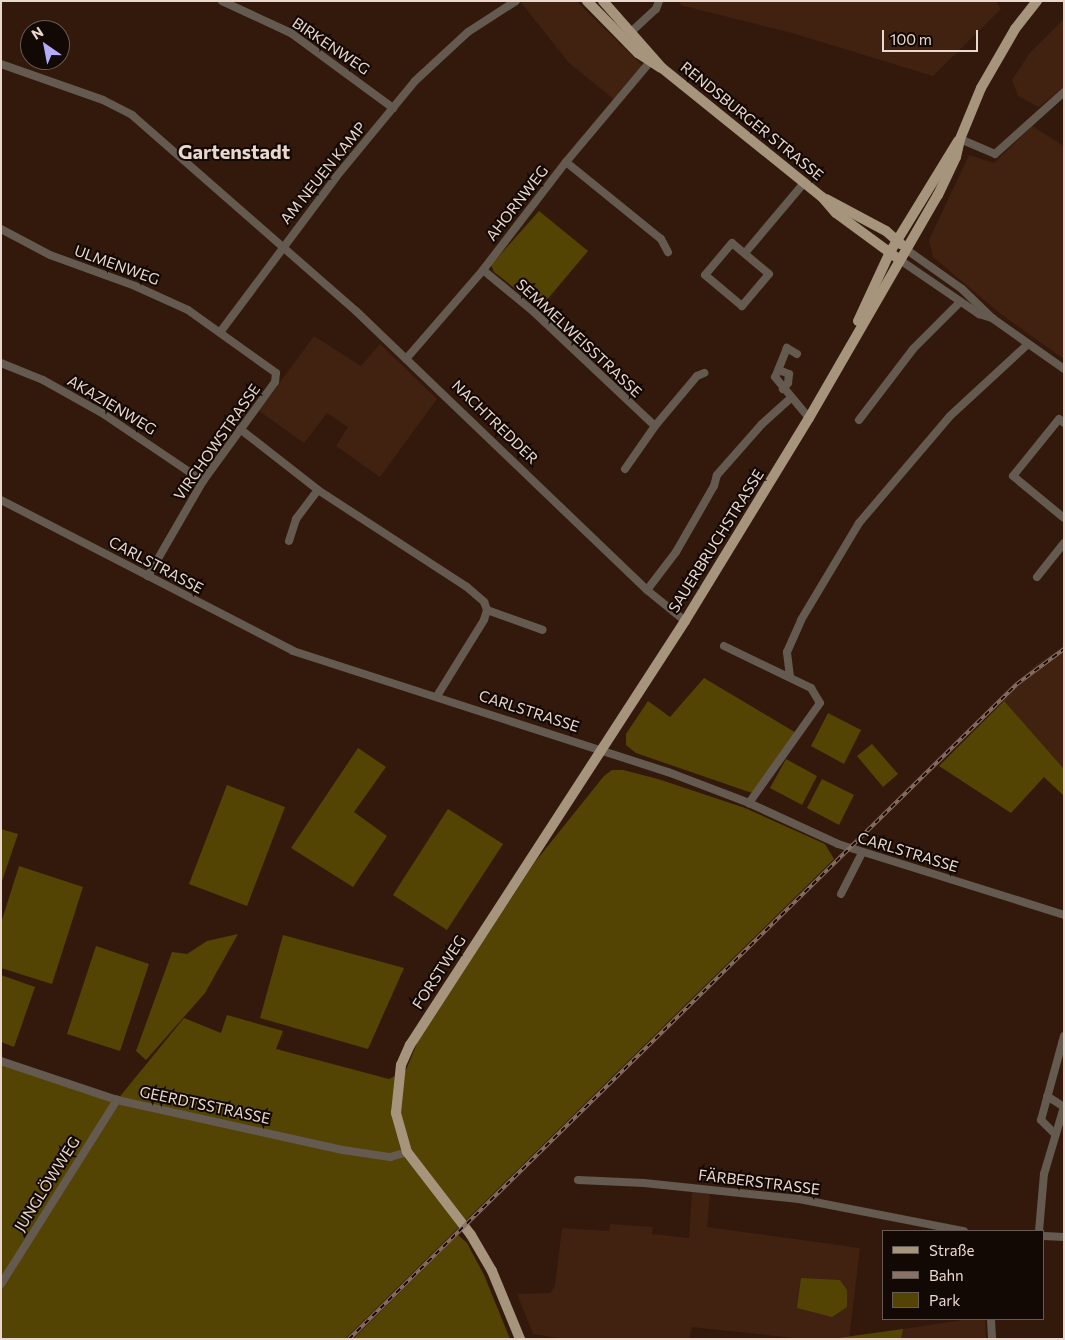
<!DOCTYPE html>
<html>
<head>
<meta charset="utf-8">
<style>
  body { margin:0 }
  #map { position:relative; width:1065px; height:1340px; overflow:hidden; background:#33190c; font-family:Commissioner,sans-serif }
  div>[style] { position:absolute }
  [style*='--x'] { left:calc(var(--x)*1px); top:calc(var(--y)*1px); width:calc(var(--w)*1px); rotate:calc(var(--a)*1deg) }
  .built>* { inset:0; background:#412110 }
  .green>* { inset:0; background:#534404 }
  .minor>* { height:8px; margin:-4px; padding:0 4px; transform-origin:4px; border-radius:4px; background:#645a50 }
  .major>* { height:10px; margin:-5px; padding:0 5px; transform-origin:5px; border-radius:5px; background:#a7947d }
  .rail>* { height:4px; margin-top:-2px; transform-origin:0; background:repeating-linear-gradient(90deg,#120804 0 5.5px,#887166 0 11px); box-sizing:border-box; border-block:1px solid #887166 }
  span { translate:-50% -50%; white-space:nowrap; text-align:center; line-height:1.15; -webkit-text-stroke:4px #120804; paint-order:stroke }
  .street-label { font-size:15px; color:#ead8cf }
  .district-label { font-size:20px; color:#ead8cf; font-weight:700 }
  .frame { position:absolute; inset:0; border:2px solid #ead8cf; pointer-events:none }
  .legend { position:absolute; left:882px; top:1230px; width:162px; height:90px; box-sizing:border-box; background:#120804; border:1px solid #685b55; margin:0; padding:6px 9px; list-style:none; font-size:15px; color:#ead8cf }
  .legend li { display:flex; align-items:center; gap:10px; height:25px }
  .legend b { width:25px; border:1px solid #685b55 }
  .north { position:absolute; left:20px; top:20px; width:50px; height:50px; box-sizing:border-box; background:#120804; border:1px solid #685b55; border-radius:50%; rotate:327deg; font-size:14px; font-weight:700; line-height:20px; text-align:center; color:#ead8cf }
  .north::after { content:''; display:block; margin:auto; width:18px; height:22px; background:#b4acf9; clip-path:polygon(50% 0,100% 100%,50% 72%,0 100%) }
  .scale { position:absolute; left:882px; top:30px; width:96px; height:22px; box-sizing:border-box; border:2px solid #ead8cf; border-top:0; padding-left:6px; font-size:15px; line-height:18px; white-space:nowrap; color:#ead8cf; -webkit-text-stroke:4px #120804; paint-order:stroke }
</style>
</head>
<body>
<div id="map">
  <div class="built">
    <div style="clip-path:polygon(520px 1px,576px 1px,644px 67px,617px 102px,568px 62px)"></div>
    <div style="clip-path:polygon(681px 1px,996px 1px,1001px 9px,933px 76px,792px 33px,680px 5px)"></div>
    <div style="clip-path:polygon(1064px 19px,1064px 87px,1039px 107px,1018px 96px,1012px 80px,1029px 54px)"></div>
    <div style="clip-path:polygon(1032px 126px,1064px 146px,1064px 359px,1002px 315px,933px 257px,929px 240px,969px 155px,994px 163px)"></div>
    <div style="clip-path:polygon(314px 336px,361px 366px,380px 344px,437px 399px,380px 477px,336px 446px,348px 427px,327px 413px,304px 443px,259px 411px)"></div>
    <div style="clip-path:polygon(1064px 646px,1064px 769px,1003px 701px,353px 1339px,345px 1339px,1001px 696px,1037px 664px)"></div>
    <div style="clip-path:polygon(692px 1192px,710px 1194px,707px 1227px,860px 1248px,849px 1339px,805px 1339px,692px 1327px,689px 1339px,564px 1339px,533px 1334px,517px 1294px,550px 1293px,555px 1286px,562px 1228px,609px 1231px,610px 1224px,653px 1227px,652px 1234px,689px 1238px)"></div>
    <div style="clip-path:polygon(969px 1319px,985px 1319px,986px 1339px,901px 1339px,903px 1329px)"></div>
  </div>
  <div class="green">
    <div style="clip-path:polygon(539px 211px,588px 251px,540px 308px,494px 272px,491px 265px)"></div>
    <div style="clip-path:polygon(704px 678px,798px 734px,755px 794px,636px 753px,626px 745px,626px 734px,648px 701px,670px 717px)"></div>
    <div style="clip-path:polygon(1004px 701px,1064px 769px,1064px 796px,1044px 777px,1011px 813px,939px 766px)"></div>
    <div style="clip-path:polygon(828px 713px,861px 730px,844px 764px,811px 746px)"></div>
    <div style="clip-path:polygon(872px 744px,898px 774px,883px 787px,857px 756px)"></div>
    <div style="clip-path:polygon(358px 748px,386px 767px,354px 812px,387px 836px,353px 887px,291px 848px)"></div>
    <div style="clip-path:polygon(786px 759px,817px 776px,802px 805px,770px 788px)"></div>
    <div style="clip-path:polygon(612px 770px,623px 770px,658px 779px,745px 808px,825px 844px,834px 859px,345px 1339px,1px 1339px,1px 1061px,117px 1100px,184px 1018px,221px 1033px,227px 1015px,283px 1031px,276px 1049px,389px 1079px,406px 1070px,418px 1041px,535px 862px,604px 776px)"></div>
    <div style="clip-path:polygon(822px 779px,854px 795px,839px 825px,807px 808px)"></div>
    <div style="clip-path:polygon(227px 785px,285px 807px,247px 906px,189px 884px)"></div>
    <div style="clip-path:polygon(448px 809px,503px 844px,447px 930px,393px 895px)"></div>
    <div style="clip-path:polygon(1px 829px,18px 834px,1px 884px)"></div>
    <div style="clip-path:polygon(19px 866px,83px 887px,52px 984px,1px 968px,1px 923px)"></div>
    <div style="clip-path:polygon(238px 934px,205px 993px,146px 1060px,136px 1051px,172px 952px,187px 954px,207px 941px)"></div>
    <div style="clip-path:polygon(283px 935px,404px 968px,368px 1049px,260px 1018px)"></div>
    <div style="clip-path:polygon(96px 946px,149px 964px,120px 1051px,67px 1034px)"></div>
    <div style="clip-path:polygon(1px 975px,35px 987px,14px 1047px,1px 1042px)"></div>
    <div style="clip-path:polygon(458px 1235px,467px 1243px,484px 1275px,510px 1339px,353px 1339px)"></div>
    <div style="clip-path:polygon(801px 1278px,840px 1280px,847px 1290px,847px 1307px,832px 1317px,797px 1308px)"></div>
    <div style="clip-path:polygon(903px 1329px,901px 1339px,832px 1339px,852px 1336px)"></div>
  </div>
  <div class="minor">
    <div style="--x:222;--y:1;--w:76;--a:24.9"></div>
    <div style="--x:291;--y:33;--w:127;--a:36.3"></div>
    <div style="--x:631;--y:32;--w:34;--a:-43"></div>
    <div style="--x:656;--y:9;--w:9;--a:-69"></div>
    <div style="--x:1;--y:64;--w:108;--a:19.4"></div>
    <div style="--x:103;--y:100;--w:33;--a:27"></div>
    <div style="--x:132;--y:115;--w:298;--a:41.2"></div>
    <div style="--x:356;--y:311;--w:403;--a:43.8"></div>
    <div style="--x:647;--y:590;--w:49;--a:39.2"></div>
    <div style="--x:960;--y:139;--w:38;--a:23"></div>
    <div style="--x:995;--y:154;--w:93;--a:-41.9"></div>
    <div style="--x:566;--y:162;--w:122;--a:39"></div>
    <div style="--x:661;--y:239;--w:15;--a:62"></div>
    <div style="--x:1;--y:229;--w:55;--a:28"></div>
    <div style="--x:50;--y:255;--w:90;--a:20"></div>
    <div style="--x:135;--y:286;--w:58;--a:24.4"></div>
    <div style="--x:188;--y:310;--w:108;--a:35.6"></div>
    <div style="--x:276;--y:373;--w:9;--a:96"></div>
    <div style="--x:275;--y:382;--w:122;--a:126"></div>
    <div style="--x:203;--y:481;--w:110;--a:120.1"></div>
    <div style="--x:732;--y:243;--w:48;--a:40"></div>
    <div style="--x:769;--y:274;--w:42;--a:130.2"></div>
    <div style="--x:742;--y:306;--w:48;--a:-140"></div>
    <div style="--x:705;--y:275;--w:42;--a:-49.8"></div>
    <div style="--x:907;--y:250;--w:67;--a:35.3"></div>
    <div style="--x:962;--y:289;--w:42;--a:44"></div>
    <div style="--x:992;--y:318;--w:88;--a:35.3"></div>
    <div style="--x:745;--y:253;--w:92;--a:-49.9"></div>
    <div style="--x:900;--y:260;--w:96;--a:34.4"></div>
    <div style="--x:979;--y:314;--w:14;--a:17"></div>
    <div style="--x:483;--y:270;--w:66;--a:39.5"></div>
    <div style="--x:534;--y:312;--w:166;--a:43.3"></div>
    <div style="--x:221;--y:331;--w:192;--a:-53.2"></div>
    <div style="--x:336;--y:177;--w:124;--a:-50.5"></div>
    <div style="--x:415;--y:81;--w:72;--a:-42.8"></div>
    <div style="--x:468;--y:32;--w:57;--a:-32.9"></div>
    <div style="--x:797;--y:354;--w:12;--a:-149"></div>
    <div style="--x:787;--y:348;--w:31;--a:112"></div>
    <div style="--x:775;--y:377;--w:53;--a:50.3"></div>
    <div style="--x:406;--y:359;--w:118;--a:-49.1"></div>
    <div style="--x:483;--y:270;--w:136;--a:-52.5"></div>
    <div style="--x:566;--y:162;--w:131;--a:-50"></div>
    <div style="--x:1;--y:363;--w:45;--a:22"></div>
    <div style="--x:43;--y:380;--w:68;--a:29.2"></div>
    <div style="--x:102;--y:413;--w:122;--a:34"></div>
    <div style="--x:779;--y:370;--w:11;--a:22"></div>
    <div style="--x:789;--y:374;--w:9;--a:96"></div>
    <div style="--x:788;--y:383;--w:8;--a:130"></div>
    <div style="--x:859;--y:420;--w:89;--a:-52.7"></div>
    <div style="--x:913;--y:349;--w:66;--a:-45"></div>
    <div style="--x:1064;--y:423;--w:6;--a:-141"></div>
    <div style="--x:1059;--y:419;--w:73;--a:128.9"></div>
    <div style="--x:1013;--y:476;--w:66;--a:39.5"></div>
    <div style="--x:240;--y:429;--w:99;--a:38"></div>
    <div style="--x:318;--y:490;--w:178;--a:33.1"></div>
    <div style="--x:467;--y:587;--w:23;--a:41"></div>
    <div style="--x:484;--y:602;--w:9;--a:69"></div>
    <div style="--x:487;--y:610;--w:10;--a:107"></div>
    <div style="--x:484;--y:620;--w:89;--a:121.7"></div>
    <div style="--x:625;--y:469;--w:52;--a:-55.1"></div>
    <div style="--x:655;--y:426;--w:65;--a:-50"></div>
    <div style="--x:697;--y:376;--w:8;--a:-23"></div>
    <div style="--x:1;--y:500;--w:329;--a:27.3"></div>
    <div style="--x:293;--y:651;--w:394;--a:17.9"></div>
    <div style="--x:668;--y:772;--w:87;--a:20.9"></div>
    <div style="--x:749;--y:803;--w:98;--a:24.7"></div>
    <div style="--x:838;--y:844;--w:237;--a:17.4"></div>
    <div style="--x:289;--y:541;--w:23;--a:-72"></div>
    <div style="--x:296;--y:519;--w:36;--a:-53"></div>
    <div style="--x:1037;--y:577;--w:43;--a:-51.5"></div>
    <div style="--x:647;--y:590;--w:48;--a:-52.7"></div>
    <div style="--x:676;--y:552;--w:76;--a:-60.1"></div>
    <div style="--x:714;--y:486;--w:11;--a:-75"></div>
    <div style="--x:717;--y:475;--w:68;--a:-48.6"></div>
    <div style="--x:762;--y:424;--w:38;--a:-42"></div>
    <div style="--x:487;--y:610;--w:59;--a:19.7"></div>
    <div style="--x:724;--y:646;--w:97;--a:25.8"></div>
    <div style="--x:811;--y:688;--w:17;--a:59"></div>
    <div style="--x:820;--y:703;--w:123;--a:125.4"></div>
    <div style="--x:790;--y:677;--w:25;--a:-97"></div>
    <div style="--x:787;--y:652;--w:35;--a:-66"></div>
    <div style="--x:801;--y:620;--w:113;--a:-59.1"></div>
    <div style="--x:859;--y:523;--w:140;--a:-49.6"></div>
    <div style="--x:950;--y:416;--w:106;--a:-42.7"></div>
    <div style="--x:841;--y:894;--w:46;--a:-62.9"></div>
    <div style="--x:1;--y:1061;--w:122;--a:18.6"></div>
    <div style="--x:117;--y:1100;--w:231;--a:12.5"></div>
    <div style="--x:343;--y:1150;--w:48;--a:8.5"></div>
    <div style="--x:390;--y:1157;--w:18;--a:-16"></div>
    <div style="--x:1055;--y:1134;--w:20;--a:-135"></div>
    <div style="--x:1041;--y:1120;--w:87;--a:-74.7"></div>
    <div style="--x:578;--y:1180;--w:66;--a:2.6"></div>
    <div style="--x:644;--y:1183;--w:156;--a:5.9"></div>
    <div style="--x:799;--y:1199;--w:168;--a:11"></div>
    <div style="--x:1039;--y:1231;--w:57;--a:-85"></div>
    <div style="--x:1044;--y:1174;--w:70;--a:-73.4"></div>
    <div style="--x:1064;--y:1107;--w:20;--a:-147"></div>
    <div style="--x:1044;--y:1236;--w:20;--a:3"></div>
    <div style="--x:1;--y:1284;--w:218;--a:-57.8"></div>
    <div style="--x:991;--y:1319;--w:20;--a:87"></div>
  </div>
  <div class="major">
    <div style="--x:587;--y:1;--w:73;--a:45.6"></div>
    <div style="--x:638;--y:53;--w:27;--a:33"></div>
    <div style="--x:603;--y:1;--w:89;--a:48.6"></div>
    <div style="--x:662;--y:68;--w:206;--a:38.9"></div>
    <div style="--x:822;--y:197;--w:21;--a:49"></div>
    <div style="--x:836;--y:213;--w:79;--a:36.3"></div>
    <div style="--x:826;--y:199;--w:68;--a:28.1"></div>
    <div style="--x:886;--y:231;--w:20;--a:41"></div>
    <div style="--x:858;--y:321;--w:76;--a:-65.1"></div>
    <div style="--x:890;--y:252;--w:130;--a:-58.5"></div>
    <div style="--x:520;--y:1339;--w:74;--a:-112.4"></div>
    <div style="--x:492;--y:1271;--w:42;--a:-120.3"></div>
    <div style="--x:471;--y:1235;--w:105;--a:-127.6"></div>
    <div style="--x:407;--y:1152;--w:41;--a:-105.8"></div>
    <div style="--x:396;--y:1113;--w:48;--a:-84.1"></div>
    <div style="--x:401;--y:1065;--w:22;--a:-66"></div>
    <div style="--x:410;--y:1045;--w:505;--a:-57.03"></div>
    <div style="--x:685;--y:621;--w:238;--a:-58.6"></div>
    <div style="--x:809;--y:418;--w:258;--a:-60"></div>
    <div style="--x:938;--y:195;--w:42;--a:-64.7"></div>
    <div style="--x:956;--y:157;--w:18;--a:-77"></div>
    <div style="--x:960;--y:139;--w:55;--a:-67.6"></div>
    <div style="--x:981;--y:88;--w:68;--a:-60"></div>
    <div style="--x:1015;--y:29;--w:36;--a:-52"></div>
  </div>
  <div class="rail">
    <div style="--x:349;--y:1339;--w:936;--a:-44.44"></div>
    <div style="--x:1017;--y:684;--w:59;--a:-36.7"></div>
  </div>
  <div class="street-label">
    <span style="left:331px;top:46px;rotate:34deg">BIRKENWEG</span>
    <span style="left:752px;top:121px;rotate:39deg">RENDSBURGER STRASSE</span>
    <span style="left:323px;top:173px;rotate:-51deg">AM NEUEN KAMP</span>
    <span style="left:517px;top:203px;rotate:-52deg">AHORNWEG</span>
    <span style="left:117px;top:265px;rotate:20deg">ULMENWEG</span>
    <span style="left:579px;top:338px;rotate:43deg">SEMMELWEISSTRASSE</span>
    <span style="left:112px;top:405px;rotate:31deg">AKAZIENWEG</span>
    <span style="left:495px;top:422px;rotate:44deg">NACHTREDDER</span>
    <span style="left:217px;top:442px;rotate:-55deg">VIRCHOWSTRASSE</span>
    <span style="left:716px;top:541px;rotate:-58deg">SAUERBRUCHSTRASSE</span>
    <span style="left:156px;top:565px;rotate:28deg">CARLSTRASSE</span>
    <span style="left:529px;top:711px;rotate:18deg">CARLSTRASSE</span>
    <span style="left:908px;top:852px;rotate:17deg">CARLSTRASSE</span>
    <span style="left:439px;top:972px;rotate:-57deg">FORSTWEG</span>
    <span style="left:205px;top:1105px;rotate:12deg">GEERDTSSTRASSE</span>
    <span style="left:759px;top:1182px;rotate:7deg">FÄRBERSTRASSE</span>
    <span style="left:47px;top:1184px;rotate:-58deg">JUNGLÖWWEG</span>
  </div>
  <div class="district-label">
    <span style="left:234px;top:151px">Gartenstadt</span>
  </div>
  <div class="frame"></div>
  <ul class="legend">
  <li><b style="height:6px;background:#a7947d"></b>Straße</li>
  <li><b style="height:6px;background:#887166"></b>Bahn</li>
  <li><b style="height:14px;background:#534404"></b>Park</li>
  </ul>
  <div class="north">N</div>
  <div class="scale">100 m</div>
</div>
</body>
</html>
